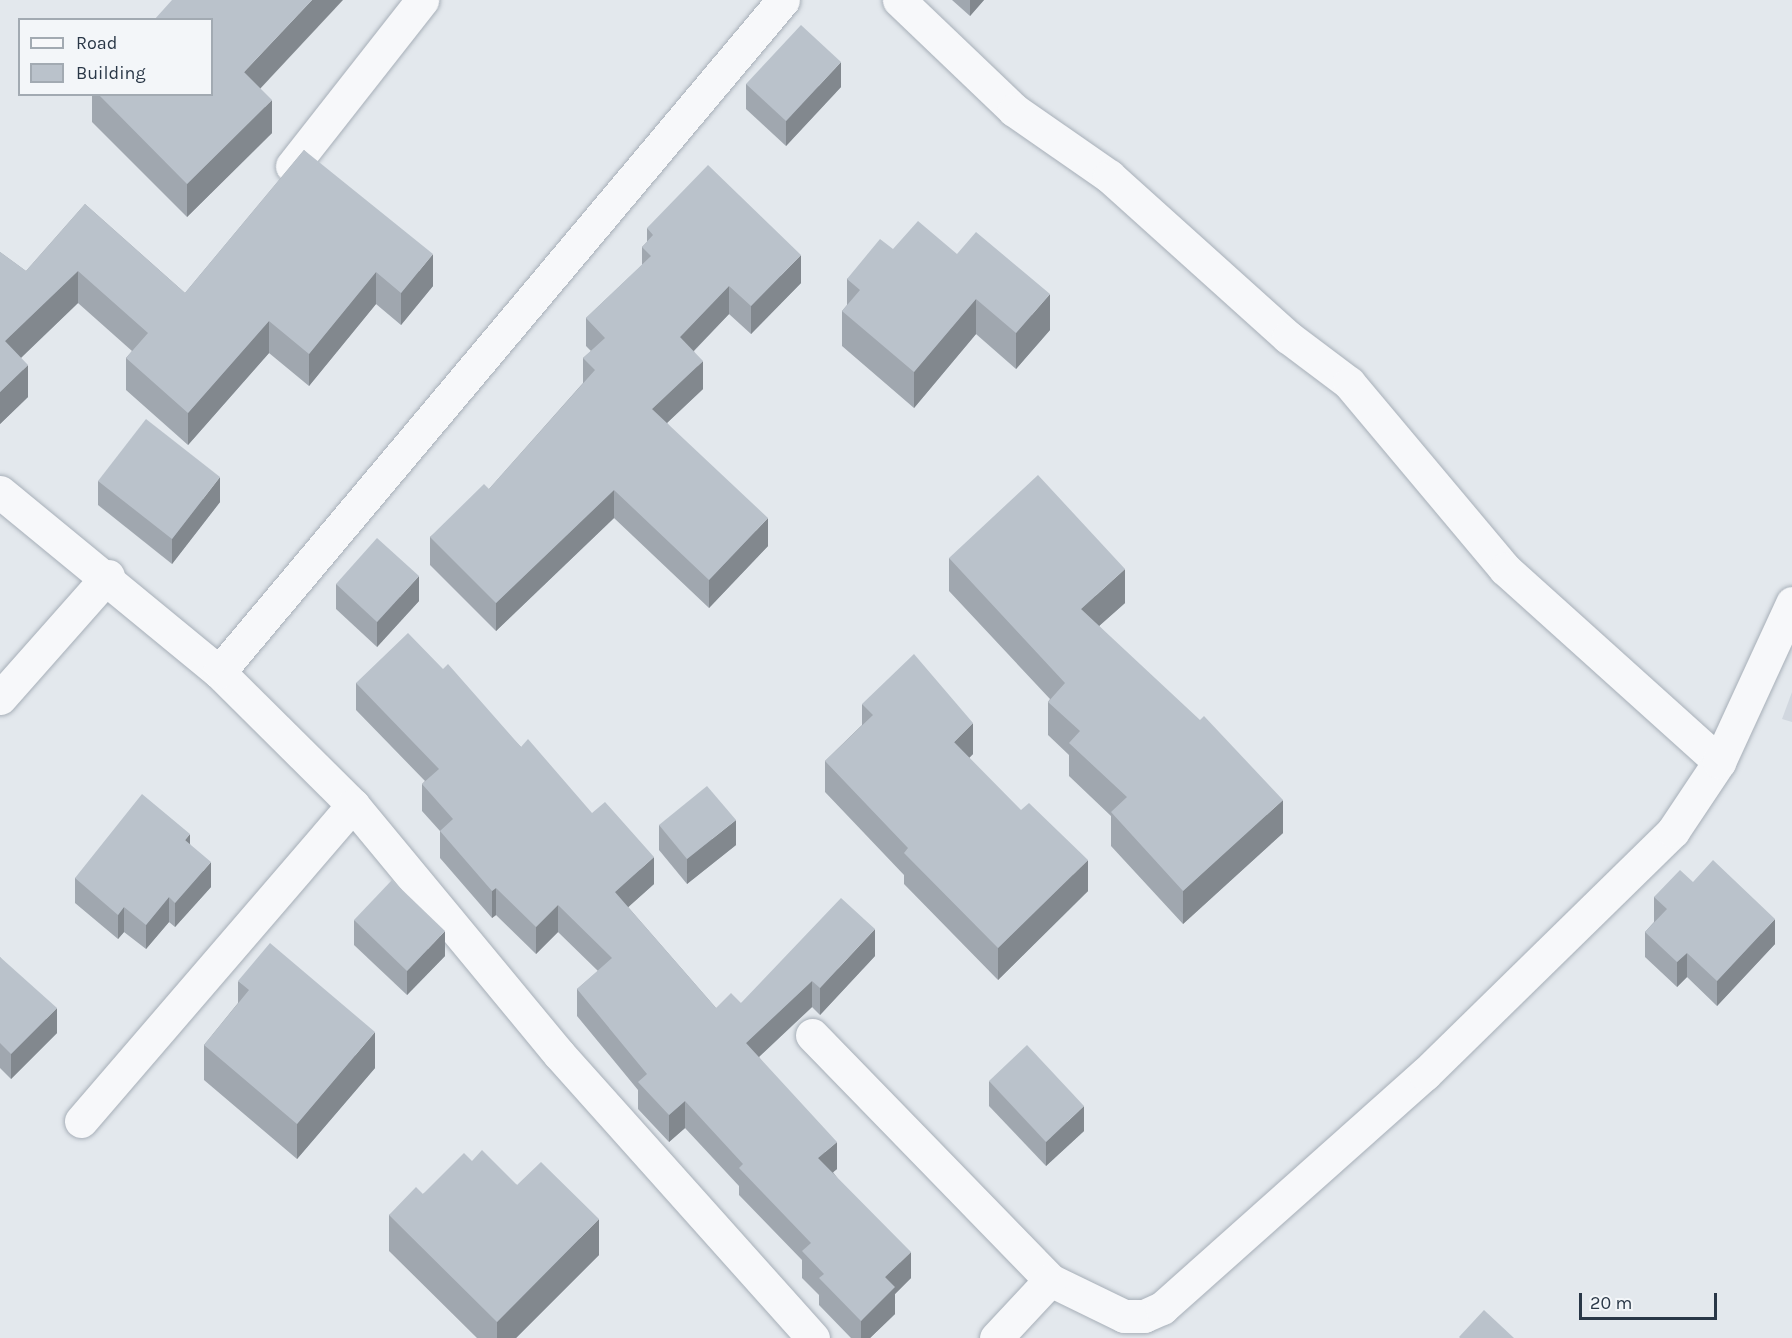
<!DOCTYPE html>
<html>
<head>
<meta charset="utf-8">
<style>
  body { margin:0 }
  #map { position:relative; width:1792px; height:1338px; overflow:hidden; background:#e3e8ed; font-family:Karla,sans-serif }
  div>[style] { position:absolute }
  .built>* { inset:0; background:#d1d7df }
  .roads { filter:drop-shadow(0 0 2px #a7afb8) drop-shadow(0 0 2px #a7afb8) }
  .minor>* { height:33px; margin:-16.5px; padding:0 16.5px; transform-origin:16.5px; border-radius:16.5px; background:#f7f8fa }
  .wall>* { inset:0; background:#a0a7af }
  .shaded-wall>* { inset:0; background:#82888e }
  .building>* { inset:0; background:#bac2cb }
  span { translate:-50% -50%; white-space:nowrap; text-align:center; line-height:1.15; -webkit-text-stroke:4.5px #f3f6f9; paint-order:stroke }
  .legend { position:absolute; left:18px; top:18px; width:195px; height:78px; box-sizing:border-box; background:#f3f6f9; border:2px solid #a2aab2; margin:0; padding:8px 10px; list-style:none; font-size:18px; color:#293747 }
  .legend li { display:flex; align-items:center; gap:12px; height:30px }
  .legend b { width:30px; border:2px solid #a2aab2 }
  .scale { position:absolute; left:1579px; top:1293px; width:138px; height:27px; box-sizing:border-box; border:3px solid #293747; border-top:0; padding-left:8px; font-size:18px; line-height:21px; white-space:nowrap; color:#293747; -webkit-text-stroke:4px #f3f6f9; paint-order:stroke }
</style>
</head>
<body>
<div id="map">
  <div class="built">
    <div style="clip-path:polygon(1792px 692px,1792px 722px,1782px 719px)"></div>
  </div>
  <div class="roads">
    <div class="minor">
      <div style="left:899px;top:0;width:159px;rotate:43.7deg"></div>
      <div style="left:1014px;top:110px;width:116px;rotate:34.8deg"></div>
      <div style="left:1109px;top:176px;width:241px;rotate:42deg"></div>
      <div style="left:1288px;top:337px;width:76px;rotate:37deg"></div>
      <div style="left:1349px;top:383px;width:243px;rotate:50deg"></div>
      <div style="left:1505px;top:569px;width:288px;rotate:42deg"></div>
      <div style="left:292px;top:166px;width:211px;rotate:-51.9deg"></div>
      <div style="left:0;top:492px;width:283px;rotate:39.4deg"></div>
      <div style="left:219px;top:672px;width:189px;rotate:44.8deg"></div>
      <div style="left:353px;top:805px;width:323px;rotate:50.4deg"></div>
      <div style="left:559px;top:1054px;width:381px;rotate:48.2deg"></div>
      <div style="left:219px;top:672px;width:877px;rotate:-49.99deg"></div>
      <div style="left:0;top:698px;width:163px;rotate:-48.5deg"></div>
      <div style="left:812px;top:1035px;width:342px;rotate:45.8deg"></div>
      <div style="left:1050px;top:1280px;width:82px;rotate:25.9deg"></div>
      <div style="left:1124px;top:1316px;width:20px"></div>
      <div style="left:1144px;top:1316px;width:20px;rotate:-24deg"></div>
      <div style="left:1162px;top:1308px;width:352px;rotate:-41.7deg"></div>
      <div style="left:1425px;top:1074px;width:347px;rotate:-44.4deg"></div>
      <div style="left:1673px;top:831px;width:83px;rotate:-56.3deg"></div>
      <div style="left:1719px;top:762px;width:175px;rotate:-65.3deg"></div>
      <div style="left:81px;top:1121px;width:417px;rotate:-49.3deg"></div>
      <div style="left:996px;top:1338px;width:79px;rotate:-47deg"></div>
    </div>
  </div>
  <div class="wall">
    <div style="clip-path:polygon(952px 0,984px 0,970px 16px)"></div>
    <div style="clip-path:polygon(746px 84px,841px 87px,786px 146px,746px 109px)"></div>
    <div style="clip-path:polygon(260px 88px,272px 133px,187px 217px,92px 122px,92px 94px,212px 94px)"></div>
    <div style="clip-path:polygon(304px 150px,433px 286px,401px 325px,376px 304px,309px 386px,269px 353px,188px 445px,126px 390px,126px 358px,132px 351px,78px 303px,21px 358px,28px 397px,0 424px,0 252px,26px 271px,85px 204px,185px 293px)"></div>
    <div style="clip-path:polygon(647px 228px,801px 283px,751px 334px,729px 314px,694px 351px,703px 389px,667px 423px,768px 546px,709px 608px,614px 518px,496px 631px,430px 565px,430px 537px,489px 489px,583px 383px,583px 358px,591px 351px,586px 346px,586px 318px,642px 265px,642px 247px,647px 242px)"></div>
    <div style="clip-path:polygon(893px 249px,957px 254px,1050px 330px,1016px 369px,976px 334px,914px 408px,842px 346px,842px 311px,847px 305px,847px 279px)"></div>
    <div style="clip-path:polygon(98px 481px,220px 502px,172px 564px,98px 505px)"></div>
    <div style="clip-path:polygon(949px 558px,1125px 603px,1099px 626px,1283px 833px,1183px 924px,1111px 846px,1111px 816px,1069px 776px,1069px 755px,1048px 735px,1048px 702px,1050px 699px,949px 591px)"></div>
    <div style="clip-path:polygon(336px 584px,419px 601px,377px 647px,336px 609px)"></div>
    <div style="clip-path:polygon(443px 669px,521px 747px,654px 884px,628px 907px,716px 1008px,741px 1003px,875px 956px,820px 1015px,812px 1007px,759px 1057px,837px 1169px,833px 1172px,911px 1278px,895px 1294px,895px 1314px,870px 1338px,851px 1338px,819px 1305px,819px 1295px,802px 1278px,802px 1260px,739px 1195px,739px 1186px,685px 1128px,669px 1142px,638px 1109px,638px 1090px,577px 1016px,577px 989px,598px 971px,558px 932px,536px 954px,496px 915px,492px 918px,440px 858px,440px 831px,422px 811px,422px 784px,425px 781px,356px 710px,356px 683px)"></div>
    <div style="clip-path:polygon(862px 704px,973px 754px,969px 758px,1088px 891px,998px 980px,904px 884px,904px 875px,825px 792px,825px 761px,862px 725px)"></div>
    <div style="clip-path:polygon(659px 825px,736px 845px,687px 884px,659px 850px)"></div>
    <div style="clip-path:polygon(190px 844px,211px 887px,175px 927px,169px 922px,146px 949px,124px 932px,118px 939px,75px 903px,75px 878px)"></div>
    <div style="clip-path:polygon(1693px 882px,1775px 944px,1717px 1006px,1687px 977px,1677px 987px,1645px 957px,1645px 932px,1654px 922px,1654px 897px)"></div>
    <div style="clip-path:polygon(354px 920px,445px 956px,407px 995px,354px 945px)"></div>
    <div style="clip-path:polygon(0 957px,57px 1033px,11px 1079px,0 1068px)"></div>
    <div style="clip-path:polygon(238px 981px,375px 1068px,297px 1159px,204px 1080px,204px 1045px,238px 1003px)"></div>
    <div style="clip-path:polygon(989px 1081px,1084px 1131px,1046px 1166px,989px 1106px)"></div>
    <div style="clip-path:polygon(472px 1161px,517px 1185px,599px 1255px,516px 1338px,477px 1338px,389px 1251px,389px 1215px,423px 1194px)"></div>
  </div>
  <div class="shaded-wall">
    <div style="clip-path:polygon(312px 0,343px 0,244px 106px,244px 72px)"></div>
    <div style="clip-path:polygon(970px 0,984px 0,970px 16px)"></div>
    <div style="clip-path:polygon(841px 62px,841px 87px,786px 146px,786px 121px)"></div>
    <div style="clip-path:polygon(272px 100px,272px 133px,187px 217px,187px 184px)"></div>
    <div style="clip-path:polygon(433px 254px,433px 286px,401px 325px,401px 293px)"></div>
    <div style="clip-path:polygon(801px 255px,801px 283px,751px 334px,751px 306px)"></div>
    <div style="clip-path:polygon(78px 271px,78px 303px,5px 373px,5px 341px)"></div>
    <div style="clip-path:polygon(376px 272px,376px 304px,309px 386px,309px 354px)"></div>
    <div style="clip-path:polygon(729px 286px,729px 314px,680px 365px,680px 337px)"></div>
    <div style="clip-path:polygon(1050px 294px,1050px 330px,1016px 369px,1016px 333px)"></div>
    <div style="clip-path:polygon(976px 299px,976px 334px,914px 408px,914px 372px)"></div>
    <div style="clip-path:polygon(269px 321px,269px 353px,188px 445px,188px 413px)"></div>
    <div style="clip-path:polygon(703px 361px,703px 389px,652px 437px,652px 409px)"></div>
    <div style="clip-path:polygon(28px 365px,28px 397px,0 424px,0 392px)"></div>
    <div style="clip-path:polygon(220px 477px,220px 502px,172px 564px,172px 539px)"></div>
    <div style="clip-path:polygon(614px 490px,614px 518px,496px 631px,496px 603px)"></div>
    <div style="clip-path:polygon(768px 518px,768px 546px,709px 608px,709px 580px)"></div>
    <div style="clip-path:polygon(1125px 569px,1125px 603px,1081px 642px,1081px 609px)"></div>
    <div style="clip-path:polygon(419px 576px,419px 601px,377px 647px,377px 622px)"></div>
    <div style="clip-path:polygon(973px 723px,973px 754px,954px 773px,954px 742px)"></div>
    <div style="clip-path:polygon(1283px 800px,1283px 833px,1183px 924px,1183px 891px)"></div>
    <div style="clip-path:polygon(736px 820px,736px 845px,687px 884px,687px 859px)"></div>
    <div style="clip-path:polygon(190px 834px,190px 859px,185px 840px)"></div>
    <div style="clip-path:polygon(654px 857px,654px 884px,615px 919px,615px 892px)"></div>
    <div style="clip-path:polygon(1088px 860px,1088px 891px,998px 980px,998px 948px)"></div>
    <div style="clip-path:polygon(211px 862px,211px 887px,175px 927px,175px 903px)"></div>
    <div style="clip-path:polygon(496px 888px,496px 915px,492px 918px,492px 891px)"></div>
    <div style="clip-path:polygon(169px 897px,169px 922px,146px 949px,146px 925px)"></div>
    <div style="clip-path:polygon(558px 905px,558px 932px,536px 954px,536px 927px)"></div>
    <div style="clip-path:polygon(124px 907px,124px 932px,118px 939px,118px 915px)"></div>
    <div style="clip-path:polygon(1775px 919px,1775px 944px,1717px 1006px,1717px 981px)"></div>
    <div style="clip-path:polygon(875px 929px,875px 956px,820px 1015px,820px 988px)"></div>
    <div style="clip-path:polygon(445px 931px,445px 956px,407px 995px,407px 971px)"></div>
    <div style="clip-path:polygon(1687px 953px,1687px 977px,1677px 987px,1677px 962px)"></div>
    <div style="clip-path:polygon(812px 981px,812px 1007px,746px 1069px,746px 1043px)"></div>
    <div style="clip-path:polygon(57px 1008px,57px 1033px,11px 1079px,11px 1054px)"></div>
    <div style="clip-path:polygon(375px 1032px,375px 1068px,297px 1159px,297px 1124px)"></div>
    <div style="clip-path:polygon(685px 1101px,685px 1128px,669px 1142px,669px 1115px)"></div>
    <div style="clip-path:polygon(1084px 1106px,1084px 1131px,1046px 1166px,1046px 1142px)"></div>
    <div style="clip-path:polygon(837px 1142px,837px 1169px,818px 1185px,818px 1158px)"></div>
    <div style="clip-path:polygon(599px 1219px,599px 1255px,516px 1338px,497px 1338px,497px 1322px)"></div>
    <div style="clip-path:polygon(911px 1252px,911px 1278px,895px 1294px,895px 1314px,870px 1338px,861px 1338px,861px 1321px,885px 1277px)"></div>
  </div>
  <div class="building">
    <div style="clip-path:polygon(172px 0,312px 0,244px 72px,272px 100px,187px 184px,98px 94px,212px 94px,212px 20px,154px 20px)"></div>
    <div style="clip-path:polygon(801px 25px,841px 62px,786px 121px,746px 84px)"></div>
    <div style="clip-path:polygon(304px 150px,433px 254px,401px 293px,376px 272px,309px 354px,269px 321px,188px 413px,126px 358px,148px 333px,78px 271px,5px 341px,28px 365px,0 392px,0 252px,26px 271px,85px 204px,185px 293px)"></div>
    <div style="clip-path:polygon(708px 165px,801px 255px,751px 306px,729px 286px,680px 337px,703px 361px,652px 409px,768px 518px,709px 580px,614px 490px,496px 603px,430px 537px,484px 484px,489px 489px,595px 370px,583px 358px,605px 338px,586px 318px,651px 256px,642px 247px,653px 235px,647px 228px)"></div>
    <div style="clip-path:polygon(918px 221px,957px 254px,976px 232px,1050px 294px,1016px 333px,976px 299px,914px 372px,842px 311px,860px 290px,847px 279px,880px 239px,893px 249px)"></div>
    <div style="clip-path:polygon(146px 419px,220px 477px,172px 539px,98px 481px)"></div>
    <div style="clip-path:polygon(1038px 475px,1125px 569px,1081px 609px,1200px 720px,1204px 716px,1283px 800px,1183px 891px,1111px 812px,1127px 797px,1069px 743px,1080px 731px,1048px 702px,1065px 683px,949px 558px)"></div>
    <div style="clip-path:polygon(377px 538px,419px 576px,377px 622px,336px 584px)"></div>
    <div style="clip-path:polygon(408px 633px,443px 669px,448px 664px,521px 747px,528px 739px,592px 813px,605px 802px,654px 857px,615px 892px,716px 1008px,731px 993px,741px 1003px,841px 898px,875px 929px,820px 988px,812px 981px,746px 1043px,837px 1142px,818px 1158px,911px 1252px,885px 1277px,895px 1287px,861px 1321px,819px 1278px,824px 1274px,802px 1251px,811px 1243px,739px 1168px,743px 1164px,685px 1101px,669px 1115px,638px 1082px,647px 1074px,577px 989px,612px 958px,558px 905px,536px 927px,496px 888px,492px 891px,440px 831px,453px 819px,422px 784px,439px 769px,356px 683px)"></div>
    <div style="clip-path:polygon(914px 654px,973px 723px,954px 742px,1021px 810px,1029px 803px,1088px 860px,998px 948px,904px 853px,908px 848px,825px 761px,873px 715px,862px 704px)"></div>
    <div style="clip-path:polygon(707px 786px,736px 820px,687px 859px,659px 825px)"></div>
    <div style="clip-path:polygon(142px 794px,190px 834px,185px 840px,211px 862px,175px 903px,169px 897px,146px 925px,124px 907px,118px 915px,75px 878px)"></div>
    <div style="clip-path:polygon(1713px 860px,1775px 919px,1717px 981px,1687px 953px,1677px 962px,1645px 932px,1667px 909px,1654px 897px,1680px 870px,1693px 882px)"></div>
    <div style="clip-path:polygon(392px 880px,445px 931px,407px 971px,354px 920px)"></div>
    <div style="clip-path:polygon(270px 943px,375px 1032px,297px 1124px,204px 1045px,249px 990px,238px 981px)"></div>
    <div style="clip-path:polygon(0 957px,57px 1008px,11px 1054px,0 1043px)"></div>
    <div style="clip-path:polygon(1027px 1045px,1084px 1106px,1046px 1142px,989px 1081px)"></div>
    <div style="clip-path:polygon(482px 1150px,517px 1185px,541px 1162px,599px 1219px,497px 1322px,389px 1215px,416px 1187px,423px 1194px,464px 1153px,472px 1161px)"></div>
    <div style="clip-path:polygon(1484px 1310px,1514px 1338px,1460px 1338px,1459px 1337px)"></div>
  </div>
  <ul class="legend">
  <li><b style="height:8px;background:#f7f8fa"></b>Road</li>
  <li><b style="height:16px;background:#bac2cb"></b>Building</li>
  </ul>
  <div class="scale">20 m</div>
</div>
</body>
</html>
